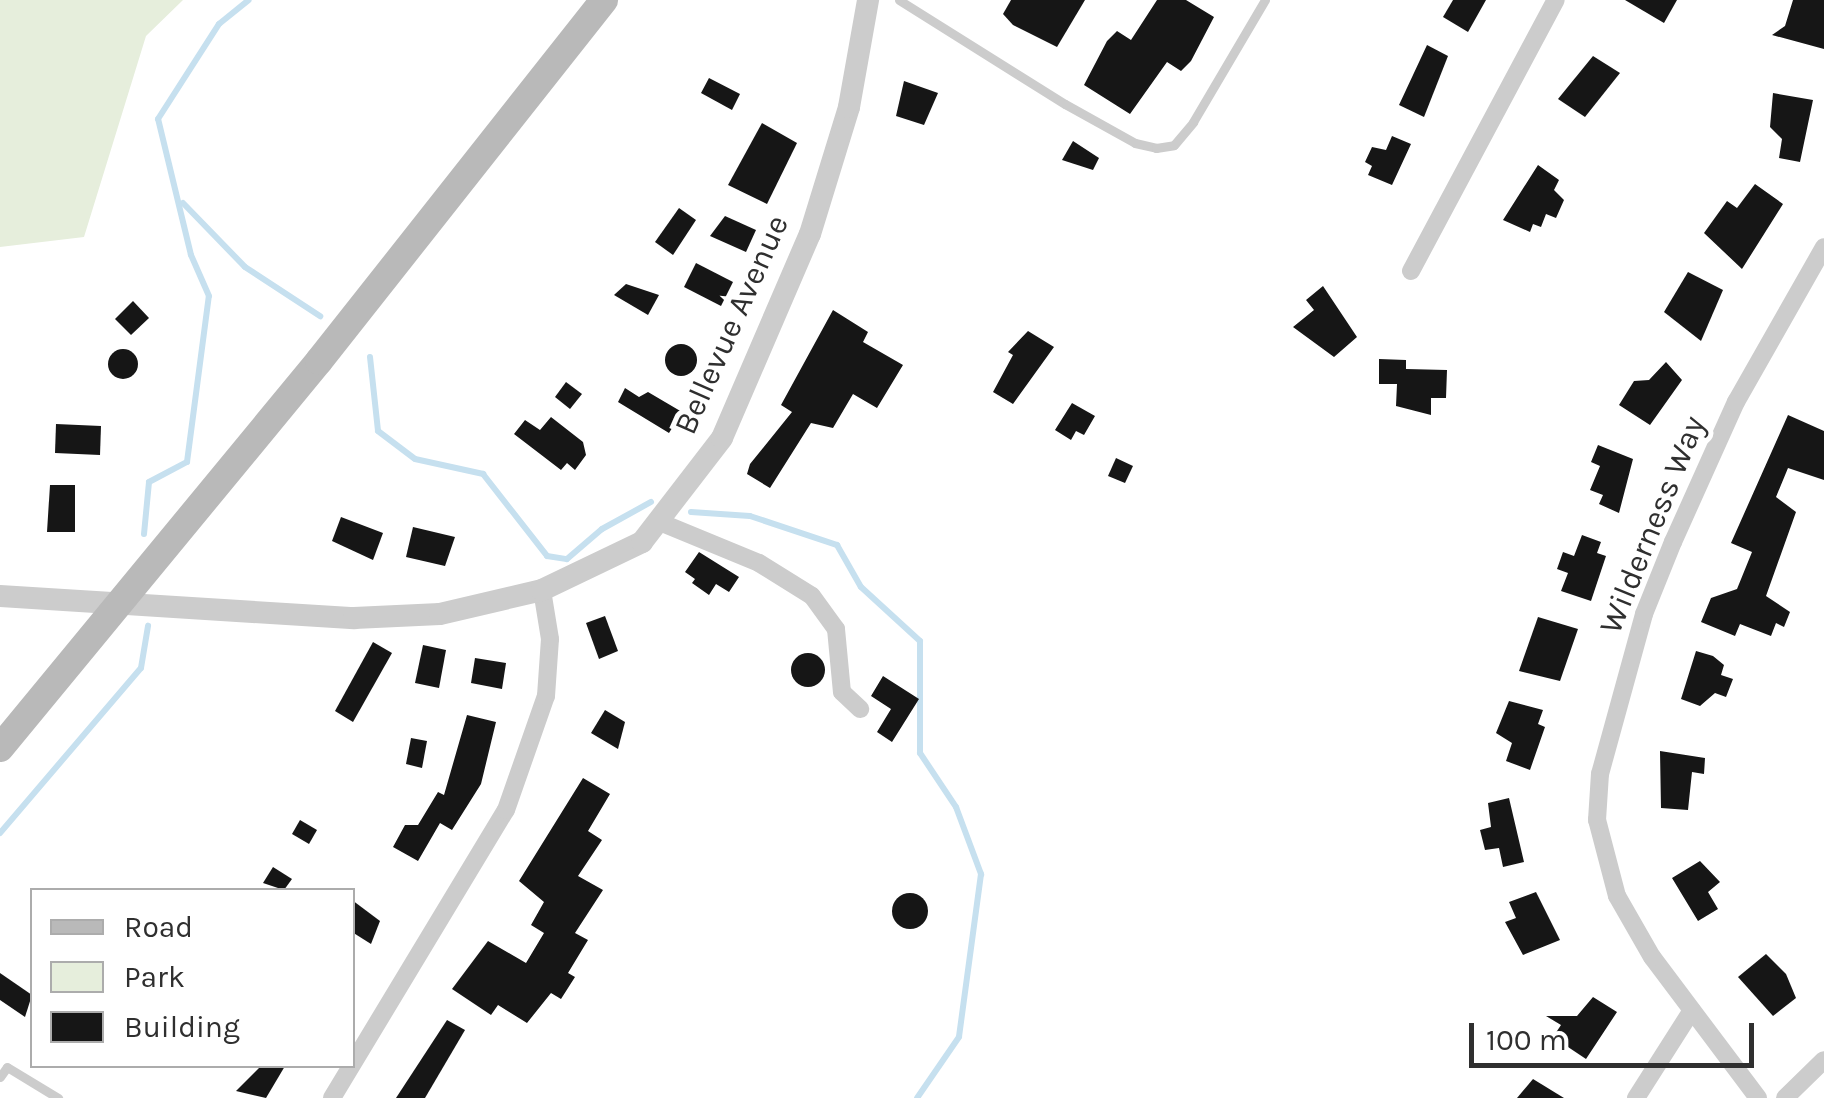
<!DOCTYPE html>
<html>
<head>
<meta charset="utf-8">
<style>
  body { margin:0 }
  #map { position:relative; width:1824px; height:1098px; overflow:hidden; background:#fff; font-family:Karla,sans-serif }
  div>[style] { position:absolute }
  .green>* { inset:0; background:#e6eedc }
  .stream>* { height:6px; margin:-3px; padding:0 3px; transform-origin:3px; border-radius:3px; background:#c6e0ef }
  .building>* { inset:0; background:#161616 }
  .round { border-radius:50% }
  .service>* { height:9px; margin:-4.5px; padding:0 4.5px; transform-origin:4.5px; border-radius:4.5px; background:#ccc }
  .minor>* { height:18px; margin:-9px; padding:0 9px; transform-origin:9px; border-radius:9px; background:#ccc }
  .tertiary>* { height:22px; margin:-11px; padding:0 11px; transform-origin:11px; border-radius:11px; background:#ccc }
  .secondary>* { height:28px; margin:-14px; padding:0 14px; transform-origin:14px; border-radius:14px; background:#b9b9b9 }
  span { translate:-50% -50%; white-space:nowrap; text-align:center; line-height:1.15; -webkit-text-stroke:10px #fff; paint-order:stroke }
  .street-label { font-size:32px; color:#2f2f2f }
  .legend { position:absolute; left:30px; top:888px; width:325px; height:180px; box-sizing:border-box; background:#fff; border:2px solid #acacac; margin:0; padding:12px 18px; list-style:none; font-size:30px; color:#2f2f2f }
  .legend li { display:flex; align-items:center; gap:20px; height:50px }
  .legend b { width:50px; border:2px solid #acacac }
  .scale { position:absolute; left:1469px; top:1023px; width:285px; height:45px; box-sizing:border-box; border:5px solid #2f2f2f; border-top:0; padding-left:12px; font-size:30px; line-height:35px; white-space:nowrap; color:#2f2f2f; -webkit-text-stroke:8px #fff; paint-order:stroke }
</style>
</head>
<body>
<div id="map">
  <div class="green">
    <div style="clip-path:polygon(0 0,183px 0,146px 36px,84px 237px,0 247px)"></div>
  </div>
  <div class="stream">
    <div style="left:183px;top:203px;width:89px;rotate:45.9deg"></div>
    <div style="left:245px;top:267px;width:90px;rotate:33.2deg"></div>
    <div style="left:370px;top:357px;width:74px;rotate:83.8deg"></div>
    <div style="left:378px;top:431px;width:46px;rotate:37.1deg"></div>
    <div style="left:415px;top:459px;width:70px;rotate:12.4deg"></div>
    <div style="left:483px;top:474px;width:104px;rotate:52deg"></div>
    <div style="left:547px;top:556px;width:20px;rotate:9deg"></div>
    <div style="left:567px;top:559px;width:46px;rotate:-40.6deg"></div>
    <div style="left:602px;top:529px;width:56px;rotate:-28.9deg"></div>
    <div style="left:691px;top:512px;width:59px;rotate:3.9deg"></div>
    <div style="left:750px;top:516px;width:92px;rotate:18.4deg"></div>
    <div style="left:837px;top:545px;width:48px;rotate:60.3deg"></div>
    <div style="left:861px;top:587px;width:80px;rotate:42.5deg"></div>
    <div style="left:920px;top:641px;width:112px;rotate:90deg"></div>
    <div style="left:920px;top:753px;width:65px;rotate:56.3deg"></div>
    <div style="left:956px;top:807px;width:72px;rotate:69.5deg"></div>
    <div style="left:981px;top:874px;width:164px;rotate:97.7deg"></div>
    <div style="left:959px;top:1037px;width:74px;rotate:124.5deg"></div>
    <div style="left:144px;top:534px;width:52px;rotate:-84.5deg"></div>
    <div style="left:149px;top:482px;width:43px;rotate:-27.8deg"></div>
    <div style="left:187px;top:462px;width:167px;rotate:-82.5deg"></div>
    <div style="left:209px;top:296px;width:45px;rotate:-113.7deg"></div>
    <div style="left:191px;top:255px;width:140px;rotate:-103.6deg"></div>
    <div style="left:158px;top:119px;width:113px;rotate:-57.3deg"></div>
    <div style="left:219px;top:24px;width:38px;rotate:-39deg"></div>
    <div style="left:0;top:833px;width:217px;rotate:-49.5deg"></div>
    <div style="left:141px;top:668px;width:43px;rotate:-80.5deg"></div>
  </div>
  <div class="building">
    <div style="clip-path:polygon(1011px 0,1085px 0,1057px 47px,1013px 25px,1003px 14px)"></div>
    <div style="clip-path:polygon(1157px 0,1186px 0,1214px 17px,1191px 61px,1181px 71px,1167px 62px,1130px 114px,1084px 85px,1107px 41px,1117px 31px,1131px 40px)"></div>
    <div style="clip-path:polygon(1453px 0,1486px 0,1468px 32px,1443px 17px)"></div>
    <div style="clip-path:polygon(1625px 0,1677px 0,1664px 23px)"></div>
    <div style="clip-path:polygon(1793px 0,1824px 0,1824px 49px,1772px 35px,1785px 26px)"></div>
    <div style="clip-path:polygon(1427px 45px,1448px 56px,1424px 117px,1399px 105px)"></div>
    <div style="clip-path:polygon(1593px 56px,1620px 73px,1585px 117px,1558px 99px)"></div>
    <div style="clip-path:polygon(709px 78px,740px 94px,732px 110px,701px 93px)"></div>
    <div style="clip-path:polygon(904px 81px,938px 93px,924px 125px,896px 116px)"></div>
    <div style="clip-path:polygon(1773px 93px,1813px 100px,1800px 162px,1779px 158px,1782px 139px,1770px 127px)"></div>
    <div style="clip-path:polygon(762px 123px,797px 143px,767px 204px,728px 185px)"></div>
    <div style="clip-path:polygon(1392px 136px,1411px 144px,1392px 185px,1368px 175px,1372px 166px,1365px 162px,1372px 147px,1386px 150px)"></div>
    <div style="clip-path:polygon(1073px 141px,1099px 158px,1093px 170px,1062px 160px)"></div>
    <div style="clip-path:polygon(1538px 165px,1559px 180px,1554px 190px,1564px 200px,1556px 218px,1546px 214px,1541px 227px,1533px 224px,1530px 232px,1503px 220px)"></div>
    <div style="clip-path:polygon(1755px 184px,1783px 204px,1742px 269px,1704px 233px,1727px 201px,1737px 208px)"></div>
    <div style="clip-path:polygon(679px 208px,696px 220px,673px 255px,655px 242px)"></div>
    <div style="clip-path:polygon(725px 216px,756px 230px,746px 252px,710px 236px)"></div>
    <div style="clip-path:polygon(696px 263px,733px 282px,721px 306px,684px 287px)"></div>
    <div style="clip-path:polygon(1688px 272px,1723px 290px,1701px 341px,1664px 312px)"></div>
    <div style="clip-path:polygon(626px 284px,659px 295px,648px 315px,614px 295px)"></div>
    <div style="clip-path:polygon(1323px 286px,1357px 337px,1334px 357px,1293px 327px,1314px 310px,1306px 300px)"></div>
    <div style="clip-path:polygon(133px 301px,149px 318px,131px 335px,115px 319px)"></div>
    <div style="clip-path:polygon(833px 310px,868px 332px,863px 342px,903px 365px,877px 408px,853px 394px,833px 428px,811px 423px,770px 488px,747px 474px,750px 464px,792px 412px,781px 405px)"></div>
    <div style="clip-path:polygon(1028px 331px,1054px 347px,1013px 404px,993px 392px,1013px 355px,1008px 352px)"></div>
    <div class="round" style="left:665px;top:344px;width:32px;height:32px"></div>
    <div class="round" style="left:108px;top:349px;width:30px;height:30px"></div>
    <div style="clip-path:polygon(1379px 359px,1406px 360px,1406px 369px,1447px 370px,1446px 398px,1431px 398px,1431px 415px,1396px 406px,1397px 384px,1379px 384px)"></div>
    <div style="clip-path:polygon(1666px 362px,1682px 380px,1650px 425px,1619px 405px,1634px 381px,1649px 380px)"></div>
    <div style="clip-path:polygon(566px 382px,582px 394px,570px 409px,555px 397px)"></div>
    <div style="clip-path:polygon(625px 388px,639px 397px,648px 392px,682px 412px,669px 433px,618px 402px)"></div>
    <div style="clip-path:polygon(1072px 403px,1095px 416px,1084px 435px,1076px 431px,1071px 440px,1055px 430px)"></div>
    <div style="clip-path:polygon(1788px 415px,1824px 431px,1824px 480px,1788px 468px,1776px 497px,1796px 512px,1766px 596px,1790px 612px,1784px 627px,1776px 623px,1771px 636px,1740px 624px,1735px 636px,1701px 622px,1711px 598px,1737px 589px,1752px 552px,1731px 543px)"></div>
    <div style="clip-path:polygon(551px 417px,583px 442px,586px 455px,575px 470px,567px 463px,561px 470px,514px 434px,525px 420px,540px 430px)"></div>
    <div style="clip-path:polygon(56px 424px,101px 426px,100px 455px,55px 453px)"></div>
    <div style="clip-path:polygon(1598px 445px,1633px 459px,1619px 513px,1599px 504px,1603px 495px,1590px 490px,1600px 466px,1591px 462px)"></div>
    <div style="clip-path:polygon(1116px 458px,1133px 466px,1125px 483px,1108px 476px)"></div>
    <div style="clip-path:polygon(50px 485px,75px 485px,75px 532px,47px 532px)"></div>
    <div style="clip-path:polygon(341px 517px,383px 533px,373px 560px,332px 541px)"></div>
    <div style="clip-path:polygon(413px 527px,455px 537px,445px 566px,406px 557px)"></div>
    <div style="clip-path:polygon(1582px 535px,1601px 542px,1597px 553px,1606px 556px,1591px 601px,1561px 591px,1568px 573px,1557px 569px,1563px 552px,1574px 556px)"></div>
    <div style="clip-path:polygon(699px 552px,739px 577px,729px 592px,716px 584px,709px 595px,692px 583px,695px 579px,685px 572px)"></div>
    <div style="clip-path:polygon(605px 616px,618px 651px,599px 659px,586px 623px)"></div>
    <div style="clip-path:polygon(1538px 617px,1578px 629px,1560px 681px,1519px 671px)"></div>
    <div style="clip-path:polygon(373px 642px,392px 653px,353px 722px,335px 711px)"></div>
    <div style="clip-path:polygon(423px 645px,446px 650px,439px 688px,415px 683px)"></div>
    <div style="clip-path:polygon(1696px 651px,1713px 656px,1724px 665px,1721px 675px,1733px 679px,1726px 697px,1715px 693px,1700px 706px,1681px 699px)"></div>
    <div class="round" style="left:791px;top:653px;width:34px;height:34px"></div>
    <div style="clip-path:polygon(475px 658px,506px 663px,502px 689px,471px 683px)"></div>
    <div style="clip-path:polygon(883px 676px,919px 699px,892px 742px,877px 732px,891px 709px,871px 696px)"></div>
    <div style="clip-path:polygon(1509px 701px,1543px 710px,1538px 724px,1545px 727px,1530px 770px,1506px 761px,1512px 743px,1496px 733px)"></div>
    <div style="clip-path:polygon(605px 710px,625px 722px,618px 749px,591px 733px)"></div>
    <div style="clip-path:polygon(467px 715px,496px 722px,481px 784px,452px 830px,440px 823px,418px 861px,393px 847px,405px 825px,418px 825px,438px 792px,444px 795px)"></div>
    <div style="clip-path:polygon(411px 738px,427px 741px,422px 768px,406px 764px)"></div>
    <div style="clip-path:polygon(1660px 751px,1705px 758px,1704px 774px,1692px 772px,1688px 810px,1661px 808px)"></div>
    <div style="clip-path:polygon(583px 778px,610px 794px,588px 831px,602px 840px,578px 876px,603px 890px,575px 933px,588px 940px,568px 973px,575px 977px,561px 999px,551px 993px,527px 1023px,498px 1005px,491px 1015px,452px 989px,488px 941px,526px 963px,544px 933px,531px 925px,544px 902px,519px 881px)"></div>
    <div style="clip-path:polygon(1509px 798px,1524px 862px,1503px 867px,1499px 848px,1485px 850px,1480px 830px,1491px 827px,1488px 803px)"></div>
    <div style="clip-path:polygon(300px 820px,317px 830px,309px 844px,292px 834px)"></div>
    <div style="clip-path:polygon(1700px 861px,1720px 882px,1708px 892px,1718px 909px,1698px 921px,1672px 878px)"></div>
    <div style="clip-path:polygon(273px 867px,292px 879px,284px 890px,263px 883px)"></div>
    <div style="clip-path:polygon(1536px 892px,1560px 940px,1523px 955px,1505px 922px,1516px 918px,1509px 902px)"></div>
    <div class="round" style="left:892px;top:893px;width:36px;height:36px"></div>
    <div style="clip-path:polygon(352px 900px,380px 921px,371px 944px,352px 932px)"></div>
    <div style="clip-path:polygon(1766px 954px,1786px 974px,1796px 998px,1773px 1016px,1738px 977px)"></div>
    <div style="clip-path:polygon(0 973px,32px 995px,25px 1017px,0 1000px)"></div>
    <div style="clip-path:polygon(1593px 997px,1617px 1012px,1586px 1059px,1553px 1037px,1561px 1025px,1546px 1016px,1577px 1016px)"></div>
    <div style="clip-path:polygon(447px 1020px,465px 1030px,425px 1098px,396px 1098px)"></div>
    <div style="clip-path:polygon(261px 1066px,285px 1066px,266px 1098px,236px 1091px)"></div>
    <div style="clip-path:polygon(1533px 1079px,1564px 1098px,1517px 1098px)"></div>
  </div>
  <div class="service">
    <div style="left:899px;top:0;width:196px;rotate:32.1deg"></div>
    <div style="left:1065px;top:104px;width:80px;rotate:29.1deg"></div>
    <div style="left:1135px;top:143px;width:22px;rotate:13deg"></div>
    <div style="left:1156px;top:148px;width:18px;rotate:-9deg"></div>
    <div style="left:1174px;top:145px;width:30px;rotate:-50deg"></div>
    <div style="left:1193px;top:122px;width:142px;rotate:-59.5deg"></div>
    <div style="left:0;top:1077px;width:12px;rotate:-55deg"></div>
    <div style="left:7px;top:1067px;width:60px;rotate:31.3deg"></div>
  </div>
  <div class="minor">
    <div style="left:1411px;top:271px;width:307px;rotate:-61.9deg"></div>
    <div style="left:662px;top:523px;width:105px;rotate:22.4deg"></div>
    <div style="left:759px;top:563px;width:62px;rotate:31.9deg"></div>
    <div style="left:812px;top:596px;width:41px;rotate:54deg"></div>
    <div style="left:836px;top:629px;width:63px;rotate:84.6deg"></div>
    <div style="left:842px;top:692px;width:25px;rotate:43deg"></div>
    <div style="left:332px;top:1098px;width:336px;rotate:-58.9deg"></div>
    <div style="left:506px;top:810px;width:121px;rotate:-70.7deg"></div>
    <div style="left:546px;top:696px;width:57px;rotate:-86deg"></div>
    <div style="left:550px;top:639px;width:50px;rotate:-99.3deg"></div>
    <div style="left:1636px;top:1098px;width:104px;rotate:-57.5deg"></div>
    <div style="left:1758px;top:1098px;width:176px;rotate:-126.9deg"></div>
    <div style="left:1652px;top:957px;width:70px;rotate:-119.8deg"></div>
    <div style="left:1617px;top:896px;width:79px;rotate:-104.7deg"></div>
    <div style="left:1597px;top:820px;width:46px;rotate:-86.3deg"></div>
    <div style="left:1600px;top:774px;width:166px;rotate:-74.6deg"></div>
    <div style="left:1644px;top:614px;width:78px;rotate:-68.1deg"></div>
    <div style="left:1673px;top:542px;width:154px;rotate:-65.8deg"></div>
    <div style="left:1736px;top:402px;width:178px;rotate:-60.4deg"></div>
    <div style="left:1785px;top:1098px;width:54px;rotate:-44.3deg"></div>
  </div>
  <div class="tertiary">
    <div style="left:0;top:596px;width:355px;rotate:3.6deg"></div>
    <div style="left:354px;top:618px;width:86px;rotate:-2.7deg"></div>
    <div style="left:440px;top:614px;width:105px;rotate:-13.2deg"></div>
    <div style="left:542px;top:590px;width:111px;rotate:-25.6deg"></div>
    <div style="left:642px;top:542px;width:131px;rotate:-52.4deg"></div>
    <div style="left:722px;top:438px;width:222px;rotate:-66.7deg"></div>
    <div style="left:810px;top:234px;width:133px;rotate:-72.9deg"></div>
    <div style="left:849px;top:107px;width:109px;rotate:-79.9deg"></div>
  </div>
  <div class="secondary">
    <div style="left:0;top:748px;width:502px;rotate:-50.5deg"></div>
    <div style="left:319px;top:361px;width:460px;rotate:-51.7deg"></div>
  </div>
  <div class="street-label">
    <span style="left:732px;top:325px;rotate:-66deg">Bellevue Avenue</span>
    <span style="left:1653px;top:525px;rotate:-68deg">Wilderness Way</span>
  </div>
  <ul class="legend">
  <li><b style="height:12px;background:#b9b9b9"></b>Road</li>
  <li><b style="height:28px;background:#e6eedc"></b>Park</li>
  <li><b style="height:28px;background:#161616"></b>Building</li>
  </ul>
  <div class="scale">100 m</div>
</div>
</body>
</html>
